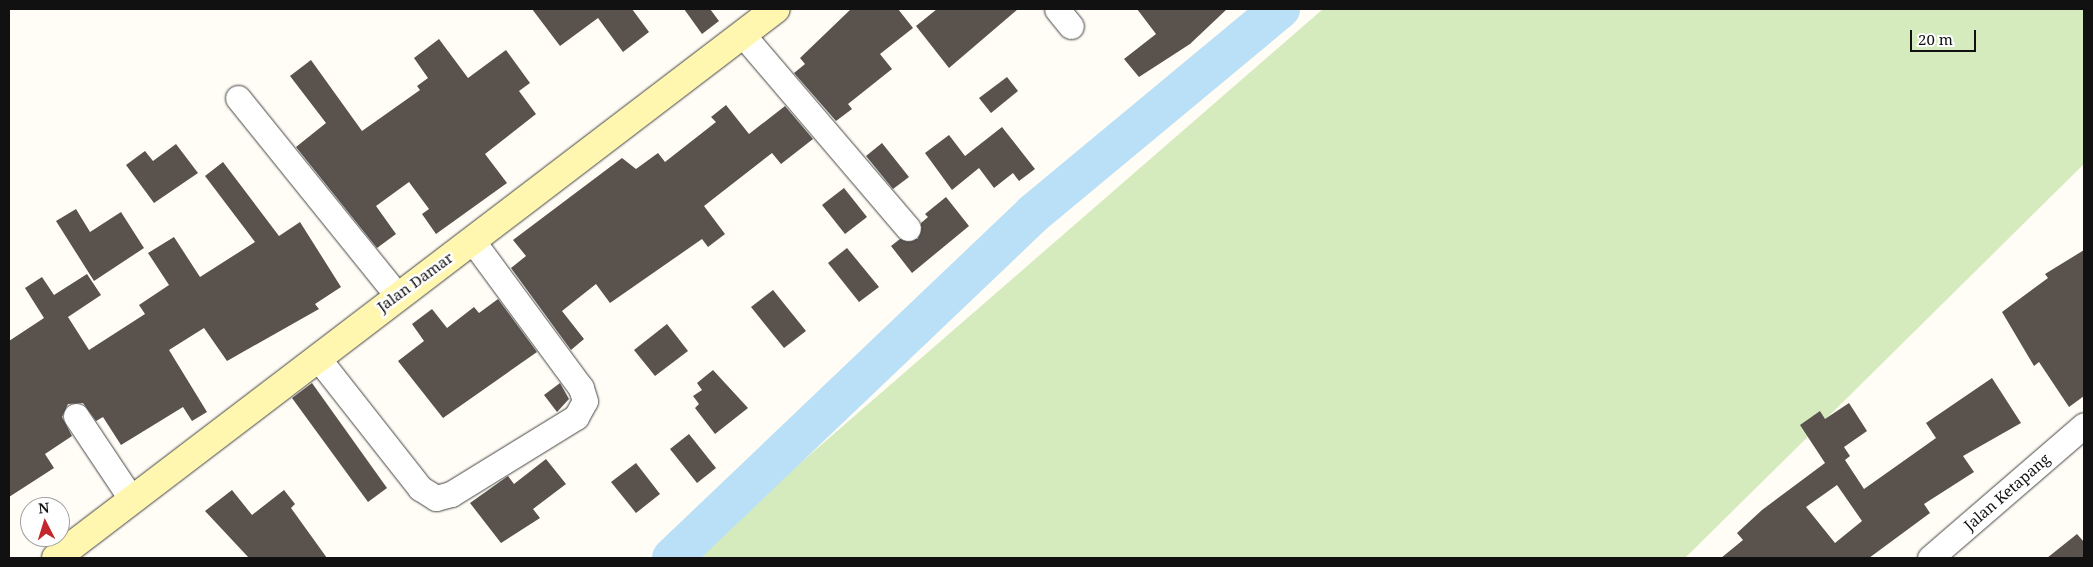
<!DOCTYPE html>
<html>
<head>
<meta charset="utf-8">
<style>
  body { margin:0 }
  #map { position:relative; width:2093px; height:567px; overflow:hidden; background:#fffdf5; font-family:"Noto Serif",serif }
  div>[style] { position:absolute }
  .green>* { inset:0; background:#d5ebbd }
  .river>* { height:40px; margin:-20px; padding:0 20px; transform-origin:20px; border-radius:20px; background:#b9e0f7 }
  .building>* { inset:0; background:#5a524d }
  .roads { filter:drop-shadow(0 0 1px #444) drop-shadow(0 0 1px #444) }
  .street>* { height:25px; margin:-12.5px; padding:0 12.5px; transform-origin:12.5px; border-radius:12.5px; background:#fff }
  .secondary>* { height:28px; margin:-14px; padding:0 14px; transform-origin:14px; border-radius:14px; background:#fff6b0 }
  span { translate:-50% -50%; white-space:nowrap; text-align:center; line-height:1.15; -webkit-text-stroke:5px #fff; paint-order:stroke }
  .street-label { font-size:15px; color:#111 }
  .frame { position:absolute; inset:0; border:10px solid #111; pointer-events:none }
  .north { position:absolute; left:20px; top:497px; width:50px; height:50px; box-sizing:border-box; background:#fff; border:1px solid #a0a0a0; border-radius:50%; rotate:355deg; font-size:14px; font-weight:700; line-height:20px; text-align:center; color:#111 }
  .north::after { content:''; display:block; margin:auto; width:18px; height:22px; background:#c4262e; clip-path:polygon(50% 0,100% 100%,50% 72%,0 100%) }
  .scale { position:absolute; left:1910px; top:30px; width:66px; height:22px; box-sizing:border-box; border:2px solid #111; border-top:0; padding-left:6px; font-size:15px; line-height:18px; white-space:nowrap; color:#111; -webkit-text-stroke:4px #fff; paint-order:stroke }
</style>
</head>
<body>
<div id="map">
  <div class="green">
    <div style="clip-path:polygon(1323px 9px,2084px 9px,2084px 164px,1685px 558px,691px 558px)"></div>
  </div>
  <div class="river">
    <div style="left:672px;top:558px;width:500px;rotate:-43.62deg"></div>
    <div style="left:1034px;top:213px;width:320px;rotate:-39.7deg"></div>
  </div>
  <div class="building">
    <div style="clip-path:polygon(532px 9px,632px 9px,649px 32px,623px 52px,598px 18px,560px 46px)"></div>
    <div style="clip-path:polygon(684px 9px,710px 9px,719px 21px,702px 34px)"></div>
    <div style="clip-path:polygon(851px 9px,898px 9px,913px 28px,880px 54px,892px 69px,848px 104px,852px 109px,836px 121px,794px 73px,805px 64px,800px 58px)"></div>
    <div style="clip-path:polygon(937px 9px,1018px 9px,949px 68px,916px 26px)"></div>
    <div style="clip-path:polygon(1137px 9px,1227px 9px,1190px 44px,1139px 77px,1124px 59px,1156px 34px)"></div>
    <div style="clip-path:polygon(439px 39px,468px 78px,506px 50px,530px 83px,519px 91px,536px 114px,485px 154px,507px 183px,436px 234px,422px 214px,429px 209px,409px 182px,376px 206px,396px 234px,377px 248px,296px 147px,326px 123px,290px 76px,311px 60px,362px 131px,420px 90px,417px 86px,428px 78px,414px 58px)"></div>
    <div style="clip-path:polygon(1007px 77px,1018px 91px,991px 113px,979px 98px)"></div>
    <div style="clip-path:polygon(726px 105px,749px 134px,785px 106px,813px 139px,781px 164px,772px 153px,704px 206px,725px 234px,708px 247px,702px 239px,610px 303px,596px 284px,562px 311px,584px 339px,571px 350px,511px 268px,526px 256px,513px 240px,622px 158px,636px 169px,658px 153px,665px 162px,716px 122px,711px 117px)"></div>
    <div style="clip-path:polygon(1002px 127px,1035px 169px,1019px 181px,1013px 173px,994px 188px,979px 168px,952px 190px,925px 153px,949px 135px,965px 156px)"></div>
    <div style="clip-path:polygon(882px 143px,909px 177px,893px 189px,866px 156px)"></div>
    <div style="clip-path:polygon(176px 144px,198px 173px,154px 203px,126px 165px,145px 151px,153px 161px)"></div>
    <div style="clip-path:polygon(223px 162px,279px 236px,300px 222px,341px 287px,315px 304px,319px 309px,227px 361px,204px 328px,169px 350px,207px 412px,192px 421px,183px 407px,121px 445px,103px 417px,96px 421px,83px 403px,68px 404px,62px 417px,72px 436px,45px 454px,54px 468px,9px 497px,9px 341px,44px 318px,25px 288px,42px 277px,54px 295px,87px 274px,101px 295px,68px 317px,89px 350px,145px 314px,139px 305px,169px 285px,148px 253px,174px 237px,200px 277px,255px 242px,205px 176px)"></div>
    <div style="clip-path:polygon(844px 188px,867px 217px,845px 234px,822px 205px)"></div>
    <div style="clip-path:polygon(946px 197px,969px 226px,912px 273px,891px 246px,900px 239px,918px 239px,921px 223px,928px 217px,925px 214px)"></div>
    <div style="clip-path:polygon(76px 209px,90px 232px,121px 212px,144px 248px,94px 281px,56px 221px)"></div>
    <div style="clip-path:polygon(847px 248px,879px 287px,859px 302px,828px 263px)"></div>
    <div style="clip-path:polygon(2084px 250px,2084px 396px,2069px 407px,2039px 362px,2034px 366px,2002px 312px,2048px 278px,2045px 274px)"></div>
    <div style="clip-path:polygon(773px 290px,806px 331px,784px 348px,751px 307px)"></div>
    <div style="clip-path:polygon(498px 299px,537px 352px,443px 418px,398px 361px,424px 341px,412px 324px,432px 309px,447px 328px,474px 307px,479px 313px)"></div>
    <div style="clip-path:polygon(667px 324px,688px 351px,655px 376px,634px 350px)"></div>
    <div style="clip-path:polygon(713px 370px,748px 408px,715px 434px,695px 408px,699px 404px,693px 396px,702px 390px,697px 383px)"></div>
    <div style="clip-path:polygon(evenodd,1992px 378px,2021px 423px,1963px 456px,1974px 472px,1924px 504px,1930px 513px,1869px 558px,1721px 558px,1743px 540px,1737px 533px,1762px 510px,1825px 463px,1800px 425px,1820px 411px,1825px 419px,1849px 403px,1867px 431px,1844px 447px,1850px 456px,1845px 460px,1864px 489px,1936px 438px,1926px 423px,1992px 378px,1837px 485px,1862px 521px,1835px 543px,1806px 507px,1837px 485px)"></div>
    <div style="clip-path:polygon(312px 383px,387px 488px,368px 502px,292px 398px)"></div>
    <div style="clip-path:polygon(560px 383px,569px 399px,557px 412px,544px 395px)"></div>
    <div style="clip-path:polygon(689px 434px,716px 468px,697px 483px,670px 449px)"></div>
    <div style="clip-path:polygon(546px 459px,566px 484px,533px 509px,540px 518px,501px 543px,470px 503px,508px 476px,514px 484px)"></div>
    <div style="clip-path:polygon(636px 463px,660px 494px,636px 513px,611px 482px)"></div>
    <div style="clip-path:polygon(232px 490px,252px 515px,284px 490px,295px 504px,291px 508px,327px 558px,249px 558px,205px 511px)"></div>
    <div style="clip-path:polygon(2077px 534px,2084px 542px,2084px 558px,2047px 558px)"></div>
  </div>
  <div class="roads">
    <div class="street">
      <div style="left:1057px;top:9px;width:22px;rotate:51deg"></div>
      <div style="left:743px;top:35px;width:254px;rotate:49.5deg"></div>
      <div style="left:238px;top:98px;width:253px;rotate:51.1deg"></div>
      <div style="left:317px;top:357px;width:167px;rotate:51.8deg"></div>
      <div style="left:420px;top:488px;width:19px;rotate:32deg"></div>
      <div style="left:436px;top:498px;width:16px;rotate:-15deg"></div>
      <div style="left:451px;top:494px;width:147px;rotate:-31.6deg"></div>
      <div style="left:576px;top:417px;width:18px;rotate:-61deg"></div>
      <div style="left:585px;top:401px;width:14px;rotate:-107deg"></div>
      <div style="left:581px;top:388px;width:184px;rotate:-126.4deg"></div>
      <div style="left:76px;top:416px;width:101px;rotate:56.3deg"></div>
      <div style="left:1930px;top:558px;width:203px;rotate:-40.8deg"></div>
    </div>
    <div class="secondary">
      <div style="left:56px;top:558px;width:905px;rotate:-37.33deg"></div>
    </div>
  </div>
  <div class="street-label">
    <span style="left:415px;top:282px;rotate:-36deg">Jalan Damar</span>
    <span style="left:2007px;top:492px;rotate:-41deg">Jalan Ketapang</span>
  </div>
  <div class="frame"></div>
  <div class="north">N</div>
  <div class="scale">20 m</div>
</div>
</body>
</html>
